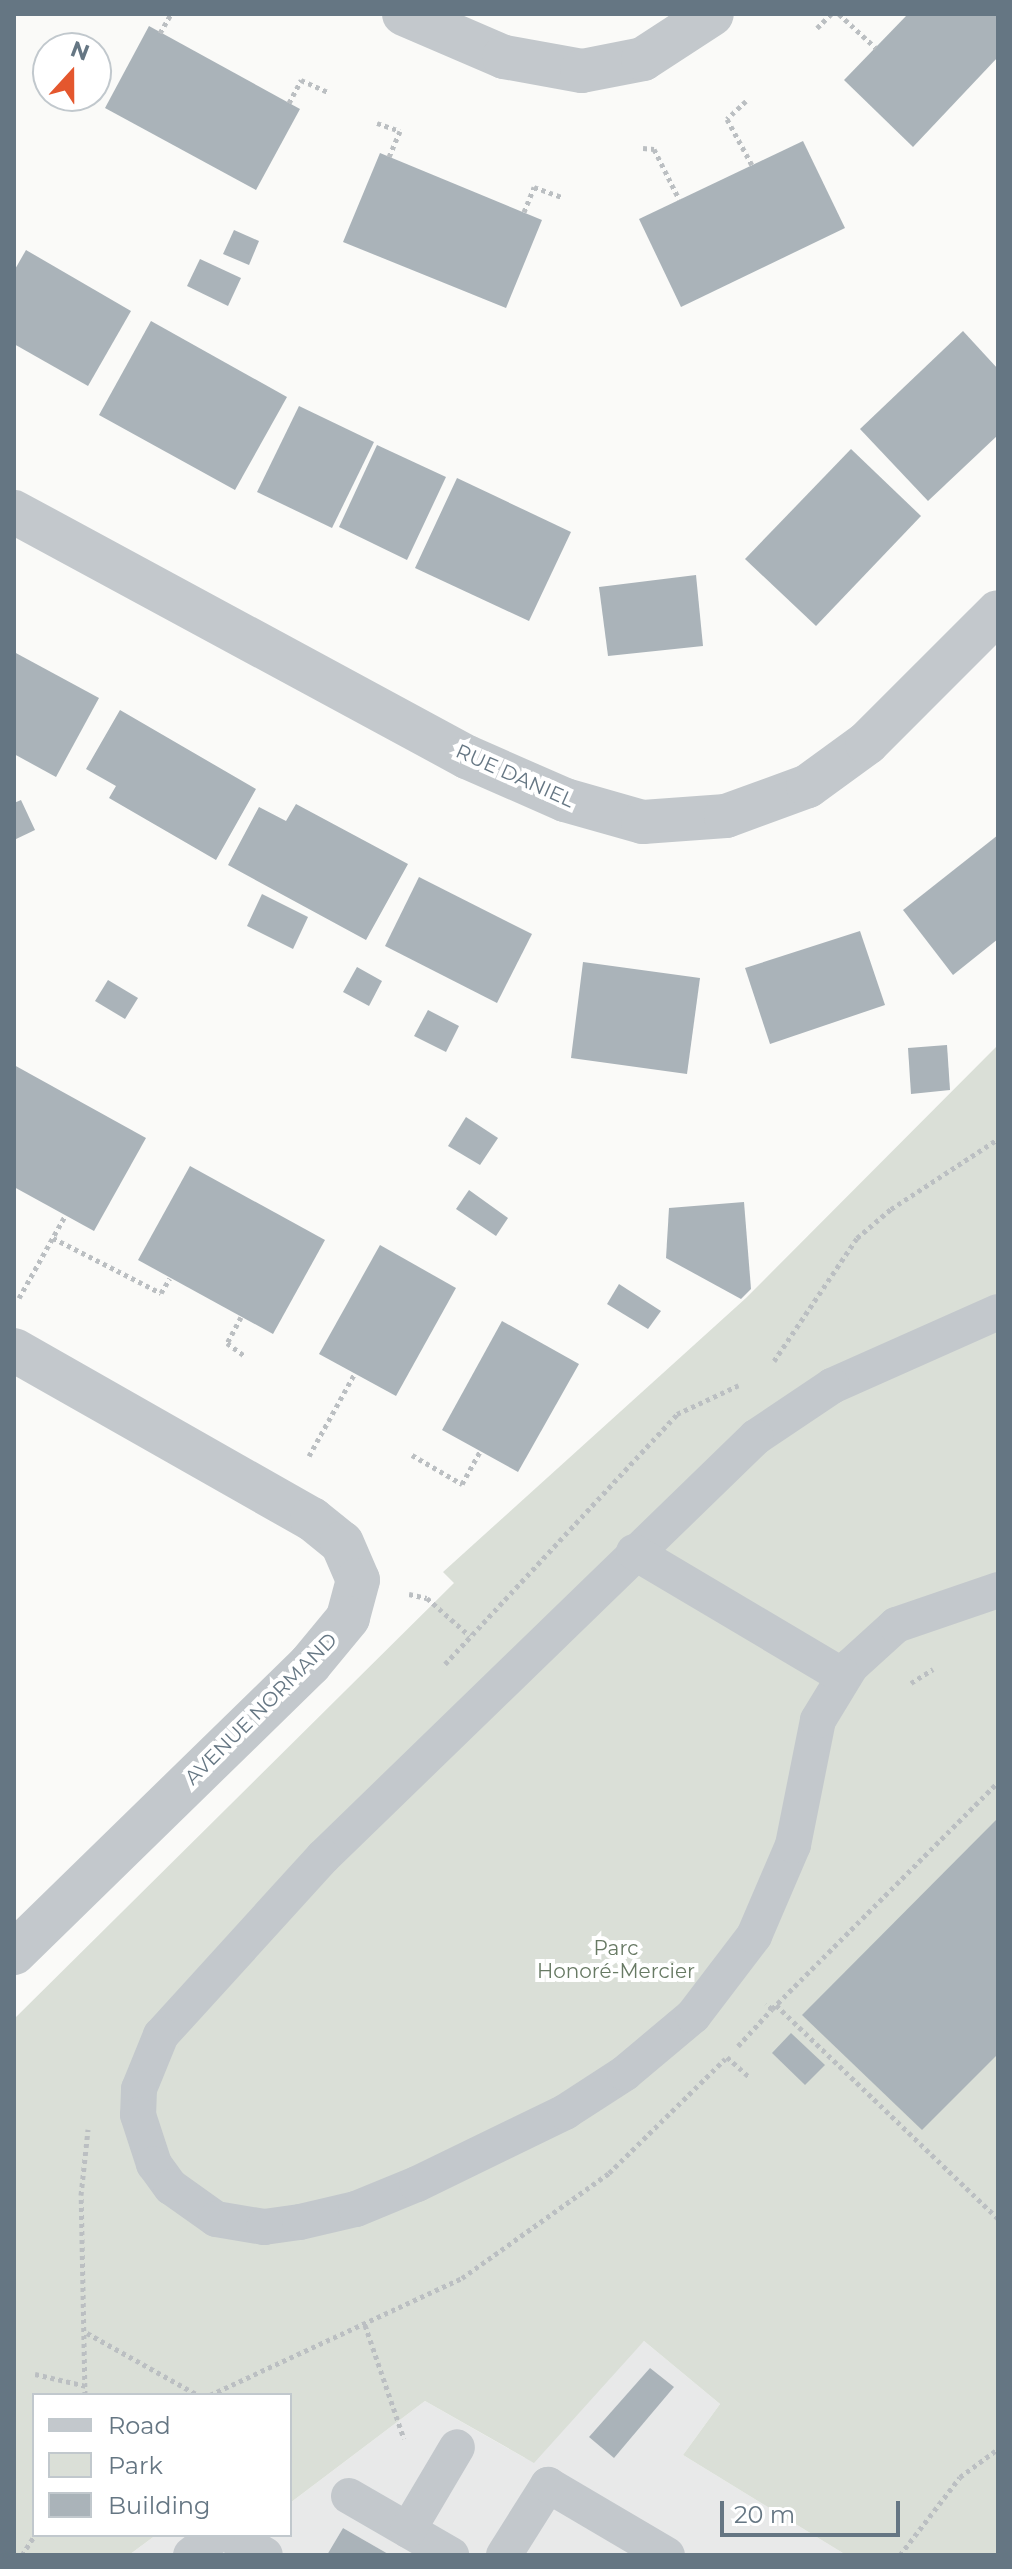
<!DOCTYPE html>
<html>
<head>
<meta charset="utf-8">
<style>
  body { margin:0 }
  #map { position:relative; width:1012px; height:2569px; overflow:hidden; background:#fafaf8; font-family:Montserrat,sans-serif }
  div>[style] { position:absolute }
  .built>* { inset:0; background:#e8e9e9 }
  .green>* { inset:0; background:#dadfd7 }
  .building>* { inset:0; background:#aab3b9 }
  .path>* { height:5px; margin-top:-2.5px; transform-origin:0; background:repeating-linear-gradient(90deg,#bbbfc2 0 4px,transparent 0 8px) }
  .service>* { height:36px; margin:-18px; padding:0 18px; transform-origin:18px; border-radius:18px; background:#c3c8cc }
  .minor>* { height:44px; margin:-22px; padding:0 22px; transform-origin:22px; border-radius:22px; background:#c3c8cc }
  span { translate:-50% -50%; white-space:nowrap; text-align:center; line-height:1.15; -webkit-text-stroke:8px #fff; paint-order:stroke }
  .street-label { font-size:20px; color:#657683 }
  .park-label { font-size:20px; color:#687a64 }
  .frame { position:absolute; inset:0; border:16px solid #657683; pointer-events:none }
  .legend { position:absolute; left:32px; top:2393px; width:260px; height:144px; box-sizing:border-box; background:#fff; border:2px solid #c1c8cd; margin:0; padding:10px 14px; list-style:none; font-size:24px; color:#657683 }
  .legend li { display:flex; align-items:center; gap:16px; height:40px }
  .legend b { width:40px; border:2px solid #c1c8cd }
  .north { position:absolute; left:32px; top:32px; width:80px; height:80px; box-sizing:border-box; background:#fff; border:2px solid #c1c8cd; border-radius:50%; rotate:21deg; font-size:22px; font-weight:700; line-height:32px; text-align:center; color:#657683 }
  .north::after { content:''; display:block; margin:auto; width:28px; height:36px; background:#e4572e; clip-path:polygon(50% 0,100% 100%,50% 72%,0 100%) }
  .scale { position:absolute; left:720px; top:2501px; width:180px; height:36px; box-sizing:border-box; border:4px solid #657683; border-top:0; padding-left:10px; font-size:24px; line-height:28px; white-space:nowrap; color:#657683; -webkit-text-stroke:6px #fff; paint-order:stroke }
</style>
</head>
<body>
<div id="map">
  <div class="built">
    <div style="clip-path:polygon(644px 2341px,720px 2404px,683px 2455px,846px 2555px,390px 2555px,343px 2528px,327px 2555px,129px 2555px,156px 2535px,290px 2535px,290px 2503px,425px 2401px,525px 2458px)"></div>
  </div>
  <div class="green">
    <div style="clip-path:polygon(998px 1045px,998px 2555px,846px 2555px,683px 2455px,720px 2404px,644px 2341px,534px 2463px,425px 2401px,290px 2503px,290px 2395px,34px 2395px,34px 2535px,156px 2535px,129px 2555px,14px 2555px,14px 2019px,454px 1583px,443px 1572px,746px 1298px)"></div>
  </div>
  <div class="building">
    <div style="clip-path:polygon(908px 14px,998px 14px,998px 57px,913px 147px,844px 80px)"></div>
    <div style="clip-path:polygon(149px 26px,300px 109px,256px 190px,105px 108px)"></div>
    <div style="clip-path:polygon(803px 141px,845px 228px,681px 307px,639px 219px)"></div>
    <div style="clip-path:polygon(380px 153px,542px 220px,506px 308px,343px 242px)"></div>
    <div style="clip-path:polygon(234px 230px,259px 241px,249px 265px,223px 254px)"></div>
    <div style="clip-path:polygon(26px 250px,131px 311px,88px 386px,14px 344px,14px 271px)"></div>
    <div style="clip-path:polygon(200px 259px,241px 278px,228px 306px,187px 286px)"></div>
    <div style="clip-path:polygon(151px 321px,287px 397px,235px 490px,99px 415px)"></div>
    <div style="clip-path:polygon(963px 331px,998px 369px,998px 435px,928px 501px,860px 429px)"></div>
    <div style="clip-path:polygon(299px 406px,374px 442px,332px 528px,257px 492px)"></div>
    <div style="clip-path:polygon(377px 445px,446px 477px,407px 560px,339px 527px)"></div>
    <div style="clip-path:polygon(851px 449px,921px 516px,816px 626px,745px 559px)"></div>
    <div style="clip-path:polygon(457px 478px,571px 532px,529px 621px,415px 568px)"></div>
    <div style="clip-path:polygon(696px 575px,703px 646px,608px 656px,599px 587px)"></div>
    <div style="clip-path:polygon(14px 652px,99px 698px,56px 777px,14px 754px)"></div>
    <div style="clip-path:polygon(120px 710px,256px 789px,216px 860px,109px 798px,116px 786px,86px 769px)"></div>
    <div style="clip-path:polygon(21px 800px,35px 830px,14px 840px,14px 803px)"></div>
    <div style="clip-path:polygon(296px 804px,408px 864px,366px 940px,228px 865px,259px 807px,286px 821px)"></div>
    <div style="clip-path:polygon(998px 835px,998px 939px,953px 975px,903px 910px)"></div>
    <div style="clip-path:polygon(419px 877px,532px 934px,497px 1003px,385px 946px)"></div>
    <div style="clip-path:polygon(262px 894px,308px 917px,293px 949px,247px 926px)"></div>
    <div style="clip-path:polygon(860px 931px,885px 1005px,770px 1044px,745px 968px)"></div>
    <div style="clip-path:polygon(583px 962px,700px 978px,687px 1074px,571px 1058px)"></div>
    <div style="clip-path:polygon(357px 967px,382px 981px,369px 1006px,343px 992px)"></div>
    <div style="clip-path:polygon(108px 980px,138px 998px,125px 1019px,95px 1001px)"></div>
    <div style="clip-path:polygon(428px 1010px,459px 1026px,446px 1052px,414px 1036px)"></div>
    <div style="clip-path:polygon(947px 1045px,950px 1090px,911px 1094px,908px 1048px)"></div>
    <div style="clip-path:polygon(14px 1065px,146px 1138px,94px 1231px,14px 1187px)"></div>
    <div style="clip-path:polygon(466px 1117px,498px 1138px,480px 1165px,448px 1146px)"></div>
    <div style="clip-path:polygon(190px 1166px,325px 1240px,273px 1334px,138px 1260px)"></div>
    <div style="clip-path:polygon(469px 1190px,508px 1218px,496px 1236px,456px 1209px)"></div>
    <div style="clip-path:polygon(744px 1202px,751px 1289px,741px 1299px,666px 1258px,669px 1208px)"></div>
    <div style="clip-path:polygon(380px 1245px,456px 1288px,396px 1396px,319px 1354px)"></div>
    <div style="clip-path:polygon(619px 1284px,661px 1311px,648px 1329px,607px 1304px)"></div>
    <div style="clip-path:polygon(502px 1321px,579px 1364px,518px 1472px,442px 1430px)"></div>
    <div style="clip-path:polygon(998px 1818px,998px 2054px,922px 2130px,802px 2015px)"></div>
    <div style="clip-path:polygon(791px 2033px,825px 2065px,805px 2085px,772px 2053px)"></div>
    <div style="clip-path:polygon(650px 2368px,674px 2387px,614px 2458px,589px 2437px)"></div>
    <div style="clip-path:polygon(343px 2528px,390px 2555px,327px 2555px)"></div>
  </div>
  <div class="path">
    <div style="left:839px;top:14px;width:50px;rotate:42.6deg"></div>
    <div style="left:817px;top:28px;width:20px;rotate:-45deg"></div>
    <div style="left:160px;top:33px;width:22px;rotate:-60deg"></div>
    <div style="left:746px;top:101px;width:26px;rotate:137deg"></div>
    <div style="left:727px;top:119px;width:52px;rotate:61.5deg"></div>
    <div style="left:289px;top:103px;width:26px;rotate:-62deg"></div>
    <div style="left:301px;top:80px;width:30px;rotate:24deg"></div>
    <div style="left:377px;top:123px;width:24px;rotate:19deg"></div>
    <div style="left:400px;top:131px;width:28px;rotate:113deg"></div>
    <div style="left:643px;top:148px;width:11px;rotate:5deg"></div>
    <div style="left:654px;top:149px;width:56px;rotate:63.4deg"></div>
    <div style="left:524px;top:212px;width:27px;rotate:-68deg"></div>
    <div style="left:534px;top:187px;width:29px;rotate:20deg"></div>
    <div style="left:53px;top:1238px;width:121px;rotate:27deg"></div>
    <div style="left:161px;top:1293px;width:17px;rotate:-59deg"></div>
    <div style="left:19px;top:1298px;width:94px;rotate:-60.7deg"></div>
    <div style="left:241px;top:1317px;width:30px;rotate:118deg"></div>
    <div style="left:227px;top:1343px;width:22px;rotate:36deg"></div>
    <div style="left:774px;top:1361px;width:148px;rotate:-56deg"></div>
    <div style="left:857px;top:1238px;width:45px;rotate:-40.5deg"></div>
    <div style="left:891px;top:1209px;width:128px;rotate:-33.2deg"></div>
    <div style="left:412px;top:1455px;width:58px;rotate:30.1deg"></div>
    <div style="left:462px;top:1484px;width:38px;rotate:-61deg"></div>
    <div style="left:309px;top:1456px;width:95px;rotate:-61deg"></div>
    <div style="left:409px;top:1594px;width:18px;rotate:13deg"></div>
    <div style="left:427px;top:1598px;width:57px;rotate:41.5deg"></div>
    <div style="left:445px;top:1664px;width:341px;rotate:-47.1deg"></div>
    <div style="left:677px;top:1414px;width:68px;rotate:-25.1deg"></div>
    <div style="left:911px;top:1683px;width:26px;rotate:-32deg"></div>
    <div style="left:776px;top:2005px;width:308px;rotate:43.9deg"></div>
    <div style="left:772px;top:2009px;width:320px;rotate:-45.1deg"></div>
    <div style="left:738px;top:2046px;width:50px;rotate:-47.4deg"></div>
    <div style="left:772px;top:2009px;width:8px;rotate:-140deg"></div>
    <div style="left:727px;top:2057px;width:31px;rotate:42deg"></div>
    <div style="left:365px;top:2325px;width:120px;rotate:71.1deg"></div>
    <div style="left:87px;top:2333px;width:127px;rotate:29.2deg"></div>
    <div style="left:35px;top:2374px;width:52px;rotate:13.2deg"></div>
    <div style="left:85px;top:2395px;width:200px;rotate:-91.1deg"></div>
    <div style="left:81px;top:2195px;width:66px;rotate:-83.9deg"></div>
    <div style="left:210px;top:2395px;width:278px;rotate:-24.9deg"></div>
    <div style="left:462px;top:2278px;width:181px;rotate:-35.5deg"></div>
    <div style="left:609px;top:2173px;width:163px;rotate:-44.5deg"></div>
    <div style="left:22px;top:2555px;width:24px;rotate:-57deg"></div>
    <div style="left:900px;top:2555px;width:98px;rotate:-52.4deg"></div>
    <div style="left:960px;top:2477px;width:47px;rotate:-36.4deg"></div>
  </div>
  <div class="service">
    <div style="left:998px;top:1312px;width:182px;rotate:156deg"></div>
    <div style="left:832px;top:1386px;width:92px;rotate:146.1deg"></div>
    <div style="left:756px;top:1437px;width:603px;rotate:135.87deg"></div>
    <div style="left:323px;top:1857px;width:241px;rotate:132.3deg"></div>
    <div style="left:161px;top:2035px;width:58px;rotate:112.2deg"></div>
    <div style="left:139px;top:2089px;width:26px;rotate:92deg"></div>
    <div style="left:138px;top:2115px;width:52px;rotate:71.9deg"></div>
    <div style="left:154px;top:2164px;width:29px;rotate:54deg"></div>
    <div style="left:171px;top:2187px;width:55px;rotate:35.4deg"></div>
    <div style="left:216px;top:2219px;width:49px;rotate:9.5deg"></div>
    <div style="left:264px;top:2227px;width:36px;rotate:-8deg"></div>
    <div style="left:300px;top:2222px;width:57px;rotate:-13.1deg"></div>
    <div style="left:356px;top:2209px;width:66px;rotate:-22.3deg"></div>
    <div style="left:417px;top:2184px;width:165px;rotate:-25.9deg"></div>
    <div style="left:565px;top:2112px;width:72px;rotate:-33deg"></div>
    <div style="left:625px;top:2073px;width:89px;rotate:-40deg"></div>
    <div style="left:693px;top:2016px;width:101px;rotate:-52.7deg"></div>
    <div style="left:754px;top:1936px;width:99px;rotate:-66.8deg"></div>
    <div style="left:793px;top:1845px;width:127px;rotate:-78.7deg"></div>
    <div style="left:818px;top:1720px;width:63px;rotate:-58.6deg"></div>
    <div style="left:851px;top:1666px;width:61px;rotate:-42.3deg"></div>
    <div style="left:896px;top:1625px;width:108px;rotate:-18.9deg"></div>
    <div style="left:634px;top:1552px;width:243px;rotate:30.7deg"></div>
    <div style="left:349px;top:2496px;width:118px;rotate:30deg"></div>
    <div style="left:408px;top:2530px;width:96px;rotate:-59.4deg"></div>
    <div style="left:230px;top:2535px;width:40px;rotate:29.7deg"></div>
    <div style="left:191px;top:2555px;width:33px;rotate:-38deg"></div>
    <div style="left:504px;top:2555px;width:83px;rotate:-57.8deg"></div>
    <div style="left:548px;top:2485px;width:138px;rotate:30.5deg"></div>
  </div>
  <div class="minor">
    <div style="left:404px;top:14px;width:109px;rotate:23.3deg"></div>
    <div style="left:504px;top:57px;width:79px;rotate:10.2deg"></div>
    <div style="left:582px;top:71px;width:62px;rotate:-11.1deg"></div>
    <div style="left:643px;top:59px;width:82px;rotate:-33.1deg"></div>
    <div style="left:14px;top:512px;width:515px;rotate:28.41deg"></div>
    <div style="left:467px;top:757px;width:107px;rotate:23.7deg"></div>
    <div style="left:565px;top:800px;width:81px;rotate:15.8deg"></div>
    <div style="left:643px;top:822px;width:83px;rotate:-4.1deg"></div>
    <div style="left:726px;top:816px;width:87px;rotate:-20.1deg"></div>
    <div style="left:808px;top:786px;width:73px;rotate:-36.1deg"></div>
    <div style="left:867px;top:743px;width:185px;rotate:-45deg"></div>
    <div style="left:14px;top:1350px;width:343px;rotate:29.6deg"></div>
    <div style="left:312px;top:1519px;width:38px;rotate:39deg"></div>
    <div style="left:342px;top:1543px;width:40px;rotate:66.6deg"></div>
    <div style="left:358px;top:1580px;width:39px;rotate:105deg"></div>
    <div style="left:348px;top:1618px;width:60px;rotate:129.6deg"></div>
    <div style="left:310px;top:1664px;width:414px;rotate:135.7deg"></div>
  </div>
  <div class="street-label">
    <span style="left:515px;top:776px;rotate:24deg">RUE DANIEL</span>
    <span style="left:261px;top:1709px;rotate:-45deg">AVENUE NORMAND</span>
  </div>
  <div class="park-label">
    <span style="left:616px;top:1960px">Parc<br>Honoré-Mercier</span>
  </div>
  <div class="frame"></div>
  <ul class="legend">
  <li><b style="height:10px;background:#c3c8cc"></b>Road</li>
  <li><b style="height:22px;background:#dadfd7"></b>Park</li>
  <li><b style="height:22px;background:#aab3b9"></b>Building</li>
  </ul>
  <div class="north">N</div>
  <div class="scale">20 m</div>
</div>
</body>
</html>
